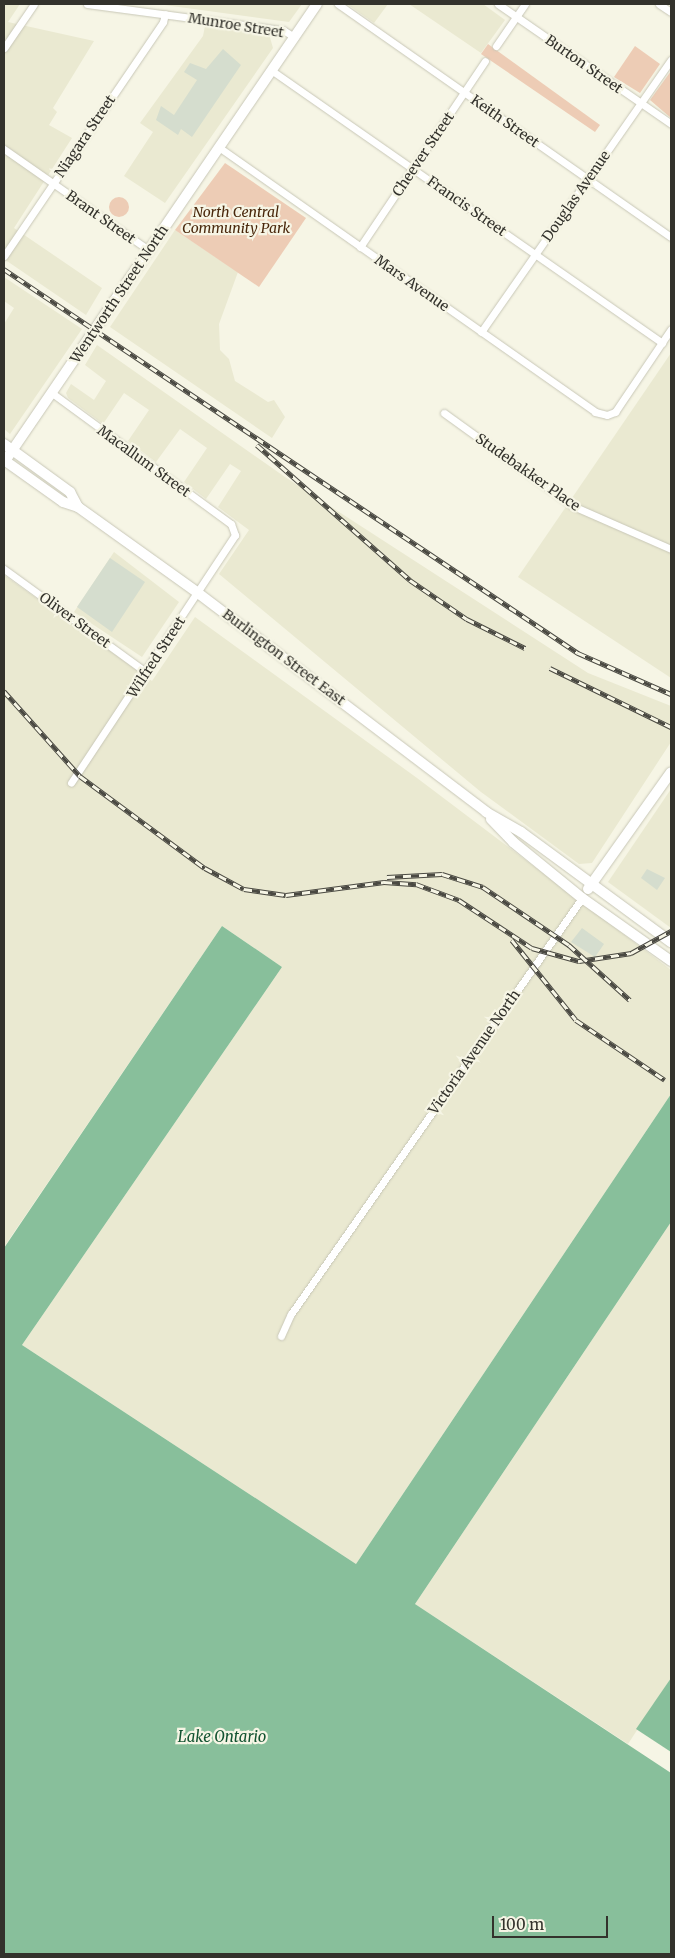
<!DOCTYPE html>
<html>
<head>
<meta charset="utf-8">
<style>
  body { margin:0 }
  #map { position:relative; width:675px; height:1958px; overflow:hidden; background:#f6f5e5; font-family:Merriweather,serif }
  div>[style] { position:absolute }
  .built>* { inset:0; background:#eae9d1 }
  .green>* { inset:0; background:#edccb5 }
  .round { border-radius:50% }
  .water>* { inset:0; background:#88bf9b }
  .building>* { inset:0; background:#d5ddce }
  .roads { filter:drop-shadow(0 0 1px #c8c7b7) drop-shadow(0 0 1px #c8c7b7) }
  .minor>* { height:7px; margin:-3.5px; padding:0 3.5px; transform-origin:3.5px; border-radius:3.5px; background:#fff }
  .secondary>* { height:10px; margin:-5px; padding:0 5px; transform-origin:5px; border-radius:5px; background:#fff }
  .rail>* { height:4.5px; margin-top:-2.25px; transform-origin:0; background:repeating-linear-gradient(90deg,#f6f5e5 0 8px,#4a4942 0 16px); box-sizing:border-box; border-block:1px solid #4a4942 }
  span { translate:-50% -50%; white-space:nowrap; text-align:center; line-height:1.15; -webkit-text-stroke:4.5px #f6f5e5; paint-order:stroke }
  .street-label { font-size:14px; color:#33322c }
  .park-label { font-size:14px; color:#49270b; font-style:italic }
  .water-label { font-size:15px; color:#115230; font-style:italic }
  .frame { position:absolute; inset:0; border:5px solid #33322c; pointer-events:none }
  .scale { position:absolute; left:492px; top:1916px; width:116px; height:22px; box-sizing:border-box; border:2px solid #33322c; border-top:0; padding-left:6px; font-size:15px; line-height:18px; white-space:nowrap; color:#33322c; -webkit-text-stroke:4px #f6f5e5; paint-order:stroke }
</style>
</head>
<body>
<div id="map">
  <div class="built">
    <div style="clip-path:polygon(4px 4px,20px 4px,8px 22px,94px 41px,53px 108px,57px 112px,49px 125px,72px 138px,14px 228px,102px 288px,86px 315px,4px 259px)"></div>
    <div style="clip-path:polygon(157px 4px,302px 4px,289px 22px)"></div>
    <div style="clip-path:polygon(347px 4px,388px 4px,374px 23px)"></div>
    <div style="clip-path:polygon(409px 4px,483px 4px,505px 20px,481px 53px)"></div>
    <div style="clip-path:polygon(205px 26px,269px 34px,273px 48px,165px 203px,124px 176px,153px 132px,140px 123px,203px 36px)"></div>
    <div style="clip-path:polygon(175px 230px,238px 272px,219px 324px,220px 350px,229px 359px,235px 381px,268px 402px,274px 400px,285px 417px,272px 438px,110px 327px)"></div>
    <div style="clip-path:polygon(4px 277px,82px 329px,10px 434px,4px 429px,4px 324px,14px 308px,4px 301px)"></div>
    <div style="clip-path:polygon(97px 345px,285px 477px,588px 673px,671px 706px,671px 742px,592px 863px,579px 864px,481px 792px,219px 574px,249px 530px,218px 507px,241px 471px,230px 464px,206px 499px,184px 482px,207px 448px,180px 429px,156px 462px,128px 441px,149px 410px,124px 393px,103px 424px,68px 398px,66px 393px,71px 384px,94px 400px,106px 381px,85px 365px)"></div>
    <div style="clip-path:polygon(671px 353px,671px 678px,518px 577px)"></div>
    <div style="clip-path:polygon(114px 552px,179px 602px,142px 657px,74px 612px)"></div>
    <div style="clip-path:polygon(4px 575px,152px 681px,195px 617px,417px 778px,671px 970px,671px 1094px,356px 1564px,22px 1345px,282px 967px,222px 926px,4px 1247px)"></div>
    <div style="clip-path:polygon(671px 789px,671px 928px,608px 882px)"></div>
    <div style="clip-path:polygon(671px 1222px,671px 1678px,628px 1744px,415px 1604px)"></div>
  </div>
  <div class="green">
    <div style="clip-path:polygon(488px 44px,600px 125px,595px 132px,481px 54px)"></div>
    <div style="clip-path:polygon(635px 46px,660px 64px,640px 93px,614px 77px)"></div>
    <div style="clip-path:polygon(671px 71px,671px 118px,650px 100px)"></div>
    <div style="clip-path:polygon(225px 163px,306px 218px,259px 287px,175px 230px)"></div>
    <div class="round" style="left:109px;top:197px;width:20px;height:20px"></div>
  </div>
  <div class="water">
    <div style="clip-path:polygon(222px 926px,282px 967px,22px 1345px,356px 1564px,671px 1094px,671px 1222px,415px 1604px,671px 1773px,671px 1954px,4px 1954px,4px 1248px)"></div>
    <div style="clip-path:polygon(671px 1678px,671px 1752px,636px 1729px)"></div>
  </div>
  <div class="building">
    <div style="clip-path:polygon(223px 49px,241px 65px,192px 137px,181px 129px,178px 135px,156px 120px,161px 106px,174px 115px,197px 80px,184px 72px,190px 63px,206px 69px)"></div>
    <div style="clip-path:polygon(110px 558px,145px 582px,112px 632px,77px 607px)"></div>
    <div style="clip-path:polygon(647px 869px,665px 878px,657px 890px,641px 878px)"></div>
    <div style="clip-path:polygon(582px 928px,604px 944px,595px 957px,571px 942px)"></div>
  </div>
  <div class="roads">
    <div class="minor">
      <div style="left:87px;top:4px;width:198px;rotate:7.6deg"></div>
      <div style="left:283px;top:30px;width:13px;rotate:32deg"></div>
      <div style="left:338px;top:4px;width:406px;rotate:35deg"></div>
      <div style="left:498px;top:4px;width:211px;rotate:34.7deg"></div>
      <div style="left:659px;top:4px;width:14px;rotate:34deg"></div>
      <div style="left:496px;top:46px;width:51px;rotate:-55.4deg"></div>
      <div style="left:4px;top:48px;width:53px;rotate:-55.7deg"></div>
      <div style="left:271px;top:70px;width:477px;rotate:34.9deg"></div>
      <div style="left:220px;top:148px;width:459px;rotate:35.1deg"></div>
      <div style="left:595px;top:412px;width:12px;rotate:14deg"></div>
      <div style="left:607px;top:415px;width:9px;rotate:-21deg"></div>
      <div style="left:615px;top:412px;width:100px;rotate:-56deg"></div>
      <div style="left:4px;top:149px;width:177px;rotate:34.9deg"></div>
      <div style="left:360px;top:247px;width:224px;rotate:-56.1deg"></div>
      <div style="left:4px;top:256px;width:283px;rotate:-55.8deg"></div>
      <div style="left:163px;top:22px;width:8px;rotate:-76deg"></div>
      <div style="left:481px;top:332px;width:332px;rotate:-55.1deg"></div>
      <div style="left:52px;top:393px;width:222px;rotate:36.2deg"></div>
      <div style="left:231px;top:524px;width:12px;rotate:70deg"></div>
      <div style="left:235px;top:535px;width:297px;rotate:123.5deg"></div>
      <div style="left:444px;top:413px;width:159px;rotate:35.8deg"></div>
      <div style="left:573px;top:506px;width:107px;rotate:23.7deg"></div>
      <div style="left:4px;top:569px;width:175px;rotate:36deg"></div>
      <div style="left:281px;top:1336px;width:24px;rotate:-66deg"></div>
      <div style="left:291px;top:1314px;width:508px;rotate:-55.03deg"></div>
    </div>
    <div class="secondary">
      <div style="left:4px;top:444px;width:82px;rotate:36deg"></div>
      <div style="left:70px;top:492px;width:17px;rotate:62deg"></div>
      <div style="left:4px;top:460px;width:72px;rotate:35.4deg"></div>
      <div style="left:63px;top:502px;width:16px;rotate:18deg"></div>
      <div style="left:78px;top:507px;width:148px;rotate:35.6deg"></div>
      <div style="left:198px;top:593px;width:362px;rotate:37.2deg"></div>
      <div style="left:486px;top:812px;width:40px;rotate:29.7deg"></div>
      <div style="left:521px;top:832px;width:186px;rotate:36.3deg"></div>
      <div style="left:5px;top:461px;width:553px;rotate:-55.68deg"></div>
      <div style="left:491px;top:819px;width:32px;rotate:46deg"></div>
      <div style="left:513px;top:842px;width:89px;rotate:39.1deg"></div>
      <div style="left:582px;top:898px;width:109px;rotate:35.3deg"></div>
      <div style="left:588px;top:889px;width:143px;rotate:-54.6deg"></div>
    </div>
  </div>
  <div class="rail">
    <div style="left:4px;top:269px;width:691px;rotate:33.78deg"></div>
    <div style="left:578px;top:653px;width:102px;rotate:23.8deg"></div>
    <div style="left:257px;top:445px;width:204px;rotate:41.4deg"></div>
    <div style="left:410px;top:580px;width:69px;rotate:34.4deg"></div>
    <div style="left:467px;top:619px;width:65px;rotate:26.6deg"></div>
    <div style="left:550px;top:668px;width:135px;rotate:26deg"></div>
    <div style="left:4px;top:691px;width:114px;rotate:48.2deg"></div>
    <div style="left:80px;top:776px;width:155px;rotate:36.4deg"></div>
    <div style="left:205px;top:868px;width:44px;rotate:28.3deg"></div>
    <div style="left:244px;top:889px;width:42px;rotate:8.1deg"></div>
    <div style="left:286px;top:895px;width:99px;rotate:-7.6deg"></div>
    <div style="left:384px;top:882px;width:32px;rotate:4deg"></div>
    <div style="left:416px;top:884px;width:46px;rotate:20.4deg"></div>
    <div style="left:459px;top:900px;width:87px;rotate:33.3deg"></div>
    <div style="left:532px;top:948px;width:49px;rotate:15.5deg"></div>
    <div style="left:579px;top:961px;width:53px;rotate:-8.7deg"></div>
    <div style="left:631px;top:953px;width:46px;rotate:-28.8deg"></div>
    <div style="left:387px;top:877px;width:55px;rotate:-3.1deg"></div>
    <div style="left:442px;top:874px;width:43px;rotate:17.6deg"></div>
    <div style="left:483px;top:887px;width:104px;rotate:34deg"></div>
    <div style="left:569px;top:945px;width:82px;rotate:42deg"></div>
    <div style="left:512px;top:940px;width:102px;rotate:51.3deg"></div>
    <div style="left:576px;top:1020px;width:107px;rotate:34deg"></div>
  </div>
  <div class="street-label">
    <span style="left:236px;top:25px;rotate:9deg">Munroe Street</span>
    <span style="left:584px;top:64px;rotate:35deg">Burton Street</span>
    <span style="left:505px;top:121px;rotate:35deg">Keith Street</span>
    <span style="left:85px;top:136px;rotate:-56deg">Niagara Street</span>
    <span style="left:423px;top:154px;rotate:-56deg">Cheever Street</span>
    <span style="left:576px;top:196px;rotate:-55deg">Douglas Avenue</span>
    <span style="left:467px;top:206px;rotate:35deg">Francis Street</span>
    <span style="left:101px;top:217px;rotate:35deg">Brant Street</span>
    <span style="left:412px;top:283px;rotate:35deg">Mars Avenue</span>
    <span style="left:119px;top:294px;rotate:-56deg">Wentworth Street North</span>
    <span style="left:144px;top:461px;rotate:36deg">Macallum Street</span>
    <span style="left:528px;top:472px;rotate:35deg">Studebakker Place</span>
    <span style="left:75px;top:620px;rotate:36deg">Oliver Street</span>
    <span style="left:156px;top:657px;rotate:-57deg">Wilfred Street</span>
    <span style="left:284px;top:657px;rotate:37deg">Burlington Street East</span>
    <span style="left:474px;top:1052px;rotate:-55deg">Victoria Avenue North</span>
  </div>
  <div class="park-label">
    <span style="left:236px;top:220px">North Central<br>Community Park</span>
  </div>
  <div class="water-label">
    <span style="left:222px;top:1737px">Lake Ontario</span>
  </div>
  <div class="frame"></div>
  <div class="scale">100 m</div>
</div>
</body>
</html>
